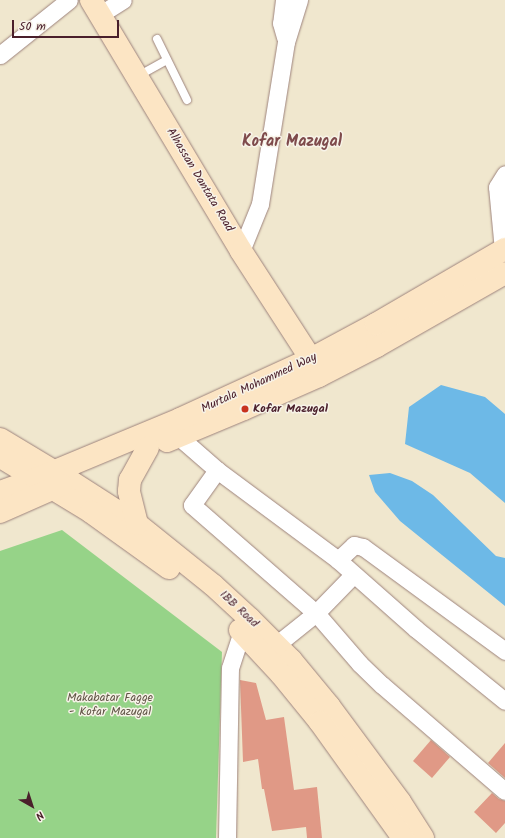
<!DOCTYPE html>
<html>
<head>
<meta charset="utf-8">
<style>
  body { margin:0 }
  #map { position:relative; width:505px; height:838px; overflow:hidden; background:#f0e7ce; font-family:Kalam,sans-serif }
  div>[style] { position:absolute }
  .green>* { inset:0; background:#96d388 }
  .water>* { inset:0; background:#6db9e7 }
  .building>* { inset:0; background:#e09986 }
  .roads { filter:drop-shadow(0 0 1px #9d837c) drop-shadow(0 0 1px #9d837c) }
  .lane>* { height:8px; margin:-4px; padding:0 4px; transform-origin:4px; border-radius:4px; background:#fff }
  .street>* { height:17px; margin:-8.5px; padding:0 8.5px; transform-origin:8.5px; border-radius:8.5px; background:#fff }
  .secondary>* { height:22px; margin:-11px; padding:0 11px; transform-origin:11px; border-radius:11px; background:#fce5c4 }
  .dots>* { width:11px; height:11px; translate:-50% -50%; box-sizing:border-box; border:2px solid #f7f3e8; border-radius:50% }
  span { translate:-50% -50%; white-space:nowrap; text-align:center; line-height:1.15; -webkit-text-stroke:3px #f7f3e8; paint-order:stroke }
  .street-label { font-size:12px; color:#4a1f2b }
  .poi-label { font-size:12px; color:#4a1f2b; font-weight:700 }
  .left { translate:0 -50%; text-align:left }
  .park-label { font-size:12px; color:#615547 }
  .district-label { font-size:16px; color:#7e4a4b; font-weight:700 }
  .north { position:absolute; left:12px; top:786px; width:40px; height:40px; -webkit-text-stroke:3px #f7f3e8; paint-order:stroke; rotate:141deg; font-size:11px; font-weight:700; line-height:16px; text-align:center; color:#4a1f2b }
  .north::after { content:''; display:block; margin:auto; width:14px; height:18px; background:#4a1f2b; clip-path:polygon(50% 0,100% 100%,50% 72%,0 100%) }
  .scale { position:absolute; left:12px; top:20px; width:107px; height:18px; box-sizing:border-box; border:2px solid #4a1f2b; border-top:0; padding-left:5px; font-size:12px; line-height:14px; white-space:nowrap; color:#4a1f2b; -webkit-text-stroke:3px #f7f3e8; paint-order:stroke }
</style>
</head>
<body>
<div id="map">
  <div class="green">
    <div style="clip-path:polygon(62px 530px,222px 652px,216px 838px,0 838px,0 551px)"></div>
  </div>
  <div class="water">
    <div style="clip-path:polygon(441px 385px,485px 397px,505px 414px,505px 503px,470px 473px,405px 444px,409px 407px)"></div>
    <div style="clip-path:polygon(390px 473px,412px 481px,433px 495px,496px 556px,505px 558px,505px 606px,400px 521px,375px 492px,369px 475px)"></div>
  </div>
  <div class="building">
    <div style="clip-path:polygon(240px 680px,256px 683px,266px 720px,284px 717px,294px 790px,317px 787px,322px 838px,307px 838px,306px 827px,272px 831px,264px 789px,262px 789px,258px 759px,243px 762px)"></div>
    <div style="clip-path:polygon(431px 740px,450px 757px,432px 778px,413px 761px)"></div>
    <div style="clip-path:polygon(505px 743px,505px 778px,488px 763px)"></div>
    <div style="clip-path:polygon(492px 793px,499px 799px,505px 801px,505px 823px,496px 833px,474px 812px)"></div>
  </div>
  <div class="roads">
    <div class="lane">
      <div style="left:157px;top:39px;width:68px;rotate:63.8deg"></div>
      <div style="left:138px;top:76px;width:33px;rotate:-29deg"></div>
    </div>
    <div class="street">
      <div style="left:284px;top:0;width:23px;rotate:97deg"></div>
      <div style="left:281px;top:23px;width:15px;rotate:74deg"></div>
      <div style="left:99px;top:15px;width:28px;rotate:-32deg"></div>
      <div style="left:0;top:55px;width:88px;rotate:-38.6deg"></div>
      <div style="left:503px;top:250px;width:63px;rotate:-95.4deg"></div>
      <div style="left:497px;top:187px;width:15px;rotate:-58deg"></div>
      <div style="left:241px;top:251px;width:51px;rotate:-68deg"></div>
      <div style="left:260px;top:204px;width:164px;rotate:-80.9deg"></div>
      <div style="left:286px;top:42px;width:44px;rotate:-72.8deg"></div>
      <div style="left:178px;top:436px;width:52px;rotate:41.1deg"></div>
      <div style="left:217px;top:470px;width:151px;rotate:36.6deg"></div>
      <div style="left:338px;top:560px;width:104px;rotate:41.5deg"></div>
      <div style="left:416px;top:629px;width:114px;rotate:39deg"></div>
      <div style="left:217px;top:470px;width:43px;rotate:125.5deg"></div>
      <div style="left:192px;top:505px;width:164px;rotate:41.1deg"></div>
      <div style="left:316px;top:613px;width:67px;rotate:49.2deg"></div>
      <div style="left:360px;top:664px;width:30px;rotate:44deg"></div>
      <div style="left:382px;top:685px;width:162px;rotate:40.8deg"></div>
      <div style="left:338px;top:560px;width:22px;rotate:-43deg"></div>
      <div style="left:354px;top:545px;width:9px;rotate:13deg"></div>
      <div style="left:363px;top:547px;width:176px;rotate:36.2deg"></div>
      <div style="left:276px;top:645px;width:51px;rotate:-38.7deg"></div>
      <div style="left:316px;top:613px;width:53px;rotate:-45.8deg"></div>
      <div style="left:227px;top:838px;width:170px;rotate:-89deg"></div>
      <div style="left:230px;top:668px;width:39px;rotate:-72deg"></div>
    </div>
    <div class="secondary">
      <div style="left:91px;top:0;width:292px;rotate:59.1deg"></div>
      <div style="left:241px;top:251px;width:129px;rotate:57.1deg"></div>
      <div style="left:311px;top:359px;width:13px;rotate:63deg"></div>
      <div style="left:0;top:439px;width:82px;rotate:31deg"></div>
      <div style="left:70px;top:481px;width:80px;rotate:32.7deg"></div>
      <div style="left:137px;top:524px;width:97px;rotate:38.8deg"></div>
      <div style="left:213px;top:585px;width:50px;rotate:42.6deg"></div>
      <div style="left:250px;top:619px;width:58px;rotate:45deg"></div>
      <div style="left:291px;top:660px;width:60px;rotate:50.4deg"></div>
      <div style="left:329px;top:706px;width:119px;rotate:53.5deg"></div>
      <div style="left:400px;top:802px;width:43px;rotate:57.4deg"></div>
      <div style="left:167px;top:441px;width:83px;rotate:-22.6deg"></div>
      <div style="left:244px;top:409px;width:82px;rotate:-23.7deg"></div>
      <div style="left:319px;top:376px;width:65px;rotate:-27.3deg"></div>
      <div style="left:377px;top:346px;width:147px;rotate:-29.7deg"></div>
      <div style="left:1px;top:457px;width:105px;rotate:31.4deg"></div>
      <div style="left:91px;top:512px;width:96px;rotate:35.7deg"></div>
      <div style="left:0;top:492px;width:38px;rotate:-20deg"></div>
      <div style="left:36px;top:479px;width:156px;rotate:-22.6deg"></div>
      <div style="left:180px;top:419px;width:144px;rotate:-24.6deg"></div>
      <div style="left:311px;top:359px;width:74px;rotate:-28.3deg"></div>
      <div style="left:376px;top:324px;width:149px;rotate:-30.2deg"></div>
      <div style="left:0;top:512px;width:67px;rotate:-23.9deg"></div>
      <div style="left:137px;top:524px;width:34px;rotate:-104deg"></div>
      <div style="left:129px;top:491px;width:11px;rotate:-85deg"></div>
      <div style="left:130px;top:480px;width:37px;rotate:-61deg"></div>
      <div style="left:240px;top:630px;width:60px;rotate:47deg"></div>
      <div style="left:281px;top:674px;width:62px;rotate:50.9deg"></div>
      <div style="left:320px;top:722px;width:143px;rotate:54.4deg"></div>
    </div>
  </div>
  <div class="dots">
    <div style="left:245px;top:409px;background:#c8321e"></div>
  </div>
  <div class="street-label">
    <span style="left:200px;top:180px;rotate:59deg">Alhassan Dantata Road</span>
    <span style="left:259px;top:383px;rotate:-25deg">Murtala Mohammed Way</span>
    <span style="left:239px;top:609px;rotate:43deg">IBB Road</span>
  </div>
  <div class="poi-label">
    <span class="left" style="left:253px;top:409px">Kofar Mazugal</span>
  </div>
  <div class="park-label">
    <span style="left:110px;top:705px">Makabatar Fagge<br>- Kofar Mazugal</span>
  </div>
  <div class="district-label">
    <span style="left:292px;top:142px">Kofar Mazugal</span>
  </div>
  <div class="north">N</div>
  <div class="scale">50 m</div>
</div>
</body>
</html>
